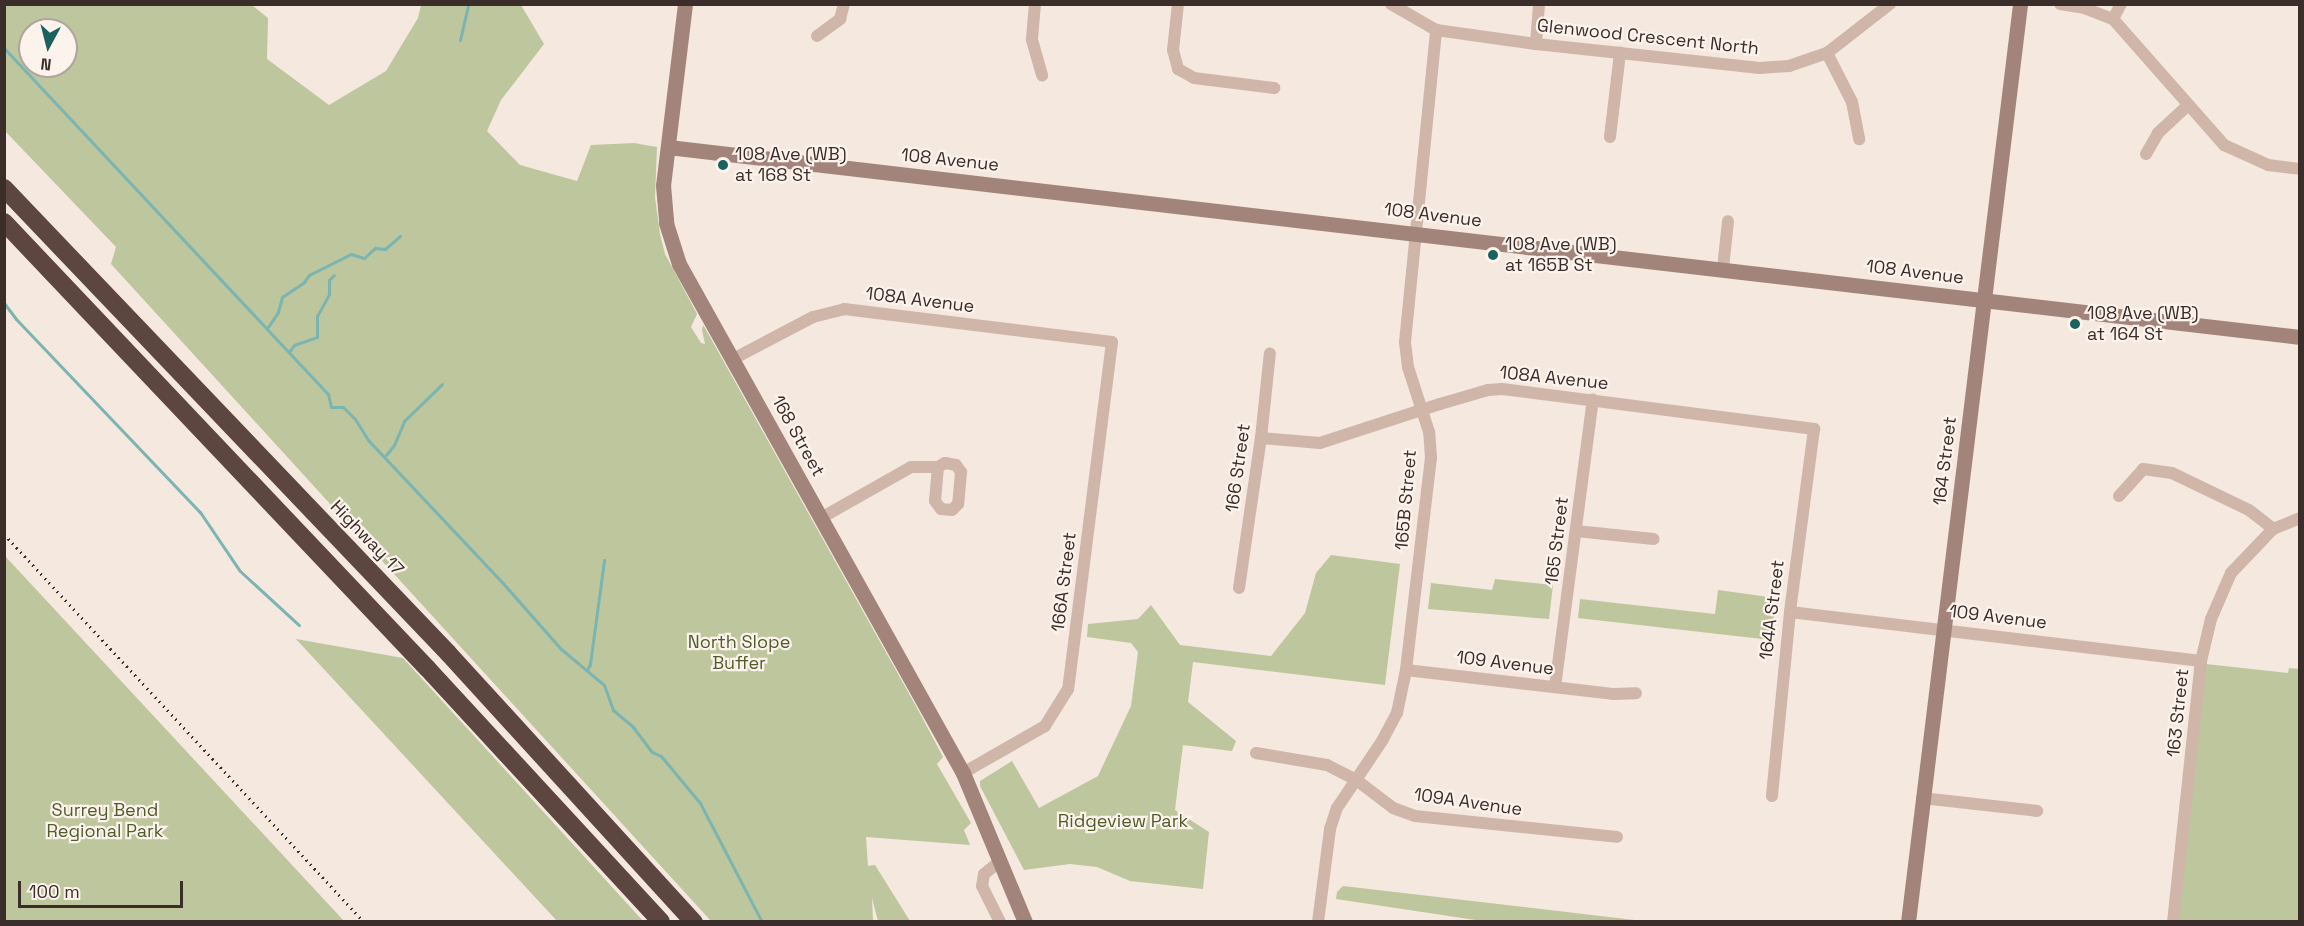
<!DOCTYPE html>
<html>
<head>
<meta charset="utf-8">
<style>
  body { margin:0 }
  #map { position:relative; width:2304px; height:926px; overflow:hidden; background:#f5e8df; font-family:"Space Grotesk",sans-serif }
  div>[style] { position:absolute }
  .green>* { inset:0; background:#bdc69d }
  .stream>* { height:3px; margin:-1.5px; padding:0 1.5px; transform-origin:1.5px; border-radius:1.5px; background:#7bb5b1 }
  .street>* { height:12px; margin:-6px; padding:0 6px; transform-origin:6px; border-radius:6px; background:#cfb6a9 }
  .secondary>* { height:15px; margin:-7.5px; padding:0 7.5px; transform-origin:7.5px; border-radius:7.5px; background:#a3847a }
  .highway>* { height:18px; margin:-9px; padding:0 9px; transform-origin:9px; border-radius:9px; background:#5d4640 }
  .rail>* { height:3px; margin-top:-1.5px; transform-origin:0; background:repeating-linear-gradient(90deg,#3b2d2a 0 1.5px,transparent 0 6px) }
  .dots>* { width:16px; height:16px; translate:-50% -50%; box-sizing:border-box; border:3px solid #fcf3ec; border-radius:50% }
  span { translate:-50% -50%; white-space:nowrap; text-align:center; line-height:1.15; -webkit-text-stroke:4.5px #fcf3ec; paint-order:stroke }
  .street-label { font-size:18px; color:#3b2d2a }
  .poi-label { font-size:18px; color:#3b2d2a }
  .left { translate:0 -50%; text-align:left }
  .park-label { font-size:18px; color:#505c2b }
  .frame { position:absolute; inset:0; border:6px solid #3b2d2a; pointer-events:none }
  .north { position:absolute; left:18px; top:18px; width:60px; height:60px; box-sizing:border-box; background:#fcf3ec; border:2px solid #afa49e; border-radius:50%; rotate:187deg; font-size:16px; font-weight:700; line-height:24px; text-align:center; color:#3b2d2a }
  .north::after { content:''; display:block; margin:auto; width:21px; height:27px; background:#1b615e; clip-path:polygon(50% 0,100% 100%,50% 72%,0 100%) }
  .scale { position:absolute; left:18px; top:881px; width:165px; height:27px; box-sizing:border-box; border:3px solid #3b2d2a; border-top:0; padding-left:8px; font-size:18px; line-height:21px; white-space:nowrap; color:#3b2d2a; -webkit-text-stroke:4px #fcf3ec; paint-order:stroke }
</style>
</head>
<body>
<div id="map">
  <div class="green">
    <div style="clip-path:polygon(evenodd,5px 4px,252px 5px,268px 18px,267px 59px,329px 105px,386px 71px,418px 18px,421px 5px,521px 5px,544px 44px,501px 100px,487px 131px,520px 165px,577px 181px,591px 145px,634px 143px,657px 147px,655px 197px,660px 234px,665px 254px,697px 314px,691px 327px,701px 343px,705px 344px,702px 330px,703px 325px,705px 328px,917px 708px,943px 757px,937px 764px,971px 823px,964px 830px,970px 845px,866px 837px,868px 866px,875px 865px,910px 921px,878px 921px,872px 898px,873px 921px,711px 921px,111px 264px,116px 247px,5px 131px,5px 4px,30px 30px,66px 30px,66px 66px,30px 66px,30px 30px)"></div>
    <div style="clip-path:polygon(1331px 555px,1400px 564px,1385px 685px,1193px 662px,1188px 702px,1236px 741px,1232px 751px,1183px 745px,1175px 810px,1209px 832px,1203px 889px,1130px 881px,1097px 867px,1070px 864px,1024px 870px,980px 786px,980px 781px,1012px 761px,1039px 808px,1098px 776px,1131px 706px,1138px 652px,1131px 643px,1087px 637px,1088px 624px,1138px 619px,1151px 605px,1180px 645px,1271px 656px,1305px 613px,1316px 573px)"></div>
    <div style="clip-path:polygon(4px 556px,5px 556px,344px 921px,5px 921px)"></div>
    <div style="clip-path:polygon(1495px 579px,1553px 585px,1549px 619px,1428px 609px,1431px 583px,1492px 590px)"></div>
    <div style="clip-path:polygon(1718px 590px,1776px 598px,1771px 640px,1578px 618px,1580px 599px,1715px 614px)"></div>
    <div style="clip-path:polygon(296px 639px,403px 658px,643px 921px,557px 921px)"></div>
    <div style="clip-path:polygon(2206px 664px,2288px 673px,2289px 668px,2299px 669px,2299px 921px,2174px 922px)"></div>
    <div style="clip-path:polygon(1343px 886px,1643px 921px,1482px 921px,1336px 899px,1337px 892px)"></div>
  </div>
  <div class="stream">
    <div style="left:460px;top:40px;width:37px;rotate:-77deg"></div>
    <div style="left:4px;top:48px;width:474px;rotate:46.9deg"></div>
    <div style="left:328px;top:394px;width:13px;rotate:77deg"></div>
    <div style="left:331px;top:407px;width:12px"></div>
    <div style="left:343px;top:407px;width:17px;rotate:45deg"></div>
    <div style="left:355px;top:419px;width:26px;rotate:58deg"></div>
    <div style="left:369px;top:441px;width:192px;rotate:46.7deg"></div>
    <div style="left:501px;top:581px;width:91px;rotate:48.6deg"></div>
    <div style="left:561px;top:649px;width:56px;rotate:39.9deg"></div>
    <div style="left:604px;top:685px;width:27px;rotate:70deg"></div>
    <div style="left:613px;top:710px;width:26px;rotate:40deg"></div>
    <div style="left:633px;top:727px;width:31px;rotate:53deg"></div>
    <div style="left:652px;top:752px;width:10px;rotate:24deg"></div>
    <div style="left:661px;top:756px;width:61px;rotate:50.3deg"></div>
    <div style="left:700px;top:803px;width:134px;rotate:62.5deg"></div>
    <div style="left:4px;top:303px;width:20px;rotate:53deg"></div>
    <div style="left:16px;top:319px;width:267px;rotate:46.4deg"></div>
    <div style="left:200px;top:512px;width:71px;rotate:55.9deg"></div>
    <div style="left:240px;top:571px;width:80px;rotate:42.5deg"></div>
    <div style="left:268px;top:327px;width:18px;rotate:-56deg"></div>
    <div style="left:278px;top:312px;width:16px;rotate:-75deg"></div>
    <div style="left:282px;top:297px;width:27px;rotate:-34deg"></div>
    <div style="left:304px;top:282px;width:9px;rotate:-54deg"></div>
    <div style="left:309px;top:275px;width:47px;rotate:-26.6deg"></div>
    <div style="left:351px;top:254px;width:14px;rotate:17deg"></div>
    <div style="left:364px;top:258px;width:15px;rotate:-42deg"></div>
    <div style="left:375px;top:248px;width:10px;rotate:6deg"></div>
    <div style="left:385px;top:249px;width:20px;rotate:-41deg"></div>
    <div style="left:289px;top:352px;width:9px;rotate:-54deg"></div>
    <div style="left:294px;top:345px;width:24px;rotate:-19deg"></div>
    <div style="left:317px;top:337px;width:21px;rotate:-90deg"></div>
    <div style="left:317px;top:316px;width:25px;rotate:-61deg"></div>
    <div style="left:329px;top:294px;width:14px;rotate:-90deg"></div>
    <div style="left:329px;top:280px;width:7px;rotate:-45deg"></div>
    <div style="left:386px;top:455px;width:13px;rotate:-51deg"></div>
    <div style="left:394px;top:445px;width:26px;rotate:-67deg"></div>
    <div style="left:404px;top:421px;width:53px;rotate:-44.2deg"></div>
    <div style="left:587px;top:670px;width:7px;rotate:-63deg"></div>
    <div style="left:590px;top:664px;width:105px;rotate:-82.3deg"></div>
  </div>
  <div class="street">
    <div style="left:1035px;top:4px;width:36px;rotate:95deg"></div>
    <div style="left:1032px;top:40px;width:37px;rotate:74deg"></div>
    <div style="left:1178px;top:4px;width:46px;rotate:96.2deg"></div>
    <div style="left:1173px;top:50px;width:20px;rotate:75deg"></div>
    <div style="left:1178px;top:69px;width:18px;rotate:29deg"></div>
    <div style="left:1194px;top:78px;width:81px;rotate:7.1deg"></div>
    <div style="left:1391px;top:4px;width:52px;rotate:30deg"></div>
    <div style="left:1436px;top:30px;width:101px;rotate:8deg"></div>
    <div style="left:1536px;top:44px;width:225px;rotate:6.1deg"></div>
    <div style="left:1760px;top:68px;width:29px;rotate:-4deg"></div>
    <div style="left:1789px;top:66px;width:40px;rotate:-18.9deg"></div>
    <div style="left:1827px;top:53px;width:80px;rotate:-37.9deg"></div>
    <div style="left:2060px;top:4px;width:24px;rotate:9deg"></div>
    <div style="left:2084px;top:8px;width:31px;rotate:21deg"></div>
    <div style="left:2113px;top:19px;width:168px;rotate:48.6deg"></div>
    <div style="left:2224px;top:145px;width:48px;rotate:24.4deg"></div>
    <div style="left:2268px;top:165px;width:32px;rotate:7deg"></div>
    <div style="left:2113px;top:19px;width:17px;rotate:-62deg"></div>
    <div style="left:817px;top:36px;width:29px;rotate:-36deg"></div>
    <div style="left:840px;top:19px;width:16px;rotate:-75deg"></div>
    <div style="left:1536px;top:44px;width:40px;rotate:-85.7deg"></div>
    <div style="left:1827px;top:53px;width:55px;rotate:63deg"></div>
    <div style="left:1852px;top:102px;width:38px;rotate:79deg"></div>
    <div style="left:1610px;top:137px;width:85px;rotate:-83.2deg"></div>
    <div style="left:2146px;top:154px;width:24px;rotate:-60deg"></div>
    <div style="left:2158px;top:133px;width:41px;rotate:-43deg"></div>
    <div style="left:1723px;top:268px;width:47px;rotate:-83.9deg"></div>
    <div style="left:733px;top:359px;width:90px;rotate:-27.7deg"></div>
    <div style="left:813px;top:317px;width:32px;rotate:-14deg"></div>
    <div style="left:844px;top:309px;width:270px;rotate:7deg"></div>
    <div style="left:1112px;top:342px;width:350px;rotate:97.2deg"></div>
    <div style="left:1068px;top:689px;width:44px;rotate:121.9deg"></div>
    <div style="left:1045px;top:726px;width:95px;rotate:150.2deg"></div>
    <div style="left:1261px;top:438px;width:59px;rotate:4.8deg"></div>
    <div style="left:1320px;top:443px;width:126px;rotate:-18deg"></div>
    <div style="left:1440px;top:404px;width:50px;rotate:-16.3deg"></div>
    <div style="left:1488px;top:390px;width:14px;rotate:-4deg"></div>
    <div style="left:1502px;top:389px;width:315px;rotate:7.3deg"></div>
    <div style="left:1814px;top:429px;width:185px;rotate:97.5deg"></div>
    <div style="left:1790px;top:612px;width:185px;rotate:95.6deg"></div>
    <div style="left:2119px;top:496px;width:36px;rotate:-48deg"></div>
    <div style="left:2143px;top:469px;width:29px;rotate:8deg"></div>
    <div style="left:2172px;top:473px;width:85px;rotate:25.7deg"></div>
    <div style="left:2249px;top:510px;width:31px;rotate:38deg"></div>
    <div style="left:2273px;top:529px;width:29px;rotate:-22deg"></div>
    <div style="left:821px;top:518px;width:103px;rotate:-29.5deg"></div>
    <div style="left:911px;top:467px;width:27px"></div>
    <div style="left:938px;top:467px;width:8px;rotate:-30deg"></div>
    <div style="left:945px;top:463px;width:11px;rotate:10deg"></div>
    <div style="left:956px;top:465px;width:9px;rotate:54deg"></div>
    <div style="left:961px;top:472px;width:32px;rotate:95deg"></div>
    <div style="left:958px;top:504px;width:8px;rotate:135deg"></div>
    <div style="left:952px;top:510px;width:11px;rotate:-175deg"></div>
    <div style="left:941px;top:509px;width:10px;rotate:-127deg"></div>
    <div style="left:935px;top:501px;width:34px;rotate:-85deg"></div>
    <div style="left:1576px;top:531px;width:78px;rotate:5.9deg"></div>
    <div style="left:1239px;top:588px;width:152px;rotate:-81.7deg"></div>
    <div style="left:1261px;top:438px;width:85px;rotate:-84deg"></div>
    <div style="left:1790px;top:612px;width:414px;rotate:6.8deg"></div>
    <div style="left:1406px;top:670px;width:208px;rotate:6.6deg"></div>
    <div style="left:1613px;top:694px;width:23px;rotate:-2deg"></div>
    <div style="left:1555px;top:687px;width:290px;rotate:-82.5deg"></div>
    <div style="left:1256px;top:753px;width:72px;rotate:9.6deg"></div>
    <div style="left:1327px;top:765px;width:31px;rotate:27deg"></div>
    <div style="left:1355px;top:779px;width:48px;rotate:37.3deg"></div>
    <div style="left:1393px;top:808px;width:23px;rotate:20deg"></div>
    <div style="left:1415px;top:816px;width:203px;rotate:5.9deg"></div>
    <div style="left:1922px;top:798px;width:116px;rotate:6.4deg"></div>
    <div style="left:999px;top:862px;width:19px;rotate:141deg"></div>
    <div style="left:984px;top:874px;width:12px;rotate:99deg"></div>
    <div style="left:982px;top:886px;width:40px;rotate:63.4deg"></div>
    <div style="left:1318px;top:922px;width:94px;rotate:-82.6deg"></div>
    <div style="left:1330px;top:829px;width:22px;rotate:-72deg"></div>
    <div style="left:1337px;top:808px;width:81px;rotate:-56.1deg"></div>
    <div style="left:1382px;top:741px;width:32px;rotate:-62deg"></div>
    <div style="left:1397px;top:713px;width:44px;rotate:-78.2deg"></div>
    <div style="left:1406px;top:670px;width:213px;rotate:-83.3deg"></div>
    <div style="left:1431px;top:458px;width:26px;rotate:-94deg"></div>
    <div style="left:1429px;top:432px;width:68px;rotate:-107.9deg"></div>
    <div style="left:1408px;top:367px;width:25px;rotate:-97deg"></div>
    <div style="left:1405px;top:342px;width:314px;rotate:-84.3deg"></div>
    <div style="left:2173px;top:922px;width:262px;rotate:-83.9deg"></div>
    <div style="left:2201px;top:661px;width:43px;rotate:-76.6deg"></div>
    <div style="left:2211px;top:619px;width:50px;rotate:-66.5deg"></div>
    <div style="left:2231px;top:573px;width:61px;rotate:-46.3deg"></div>
  </div>
  <div class="secondary">
    <div style="left:685px;top:4px;width:182px;rotate:96.9deg"></div>
    <div style="left:663px;top:185px;width:38px;rotate:85deg"></div>
    <div style="left:666px;top:223px;width:43px;rotate:72.4deg"></div>
    <div style="left:679px;top:264px;width:583px;rotate:60.84deg"></div>
    <div style="left:963px;top:773px;width:161px;rotate:67.4deg"></div>
    <div style="left:668px;top:147px;width:1643px;rotate:6.64deg"></div>
    <div style="left:1908px;top:922px;width:925px;rotate:-83.04deg"></div>
  </div>
  <div class="highway">
    <div style="left:4px;top:188px;width:643px;rotate:46.32deg"></div>
    <div style="left:448px;top:653px;width:365px;rotate:47.6deg"></div>
    <div style="left:4px;top:222px;width:615px;rotate:46.52deg"></div>
    <div style="left:427px;top:668px;width:345px;rotate:47.3deg"></div>
  </div>
  <div class="rail">
    <div style="left:4px;top:534px;width:529px;rotate:47.14deg"></div>
  </div>
  <div class="dots">
    <div style="left:723px;top:165px;background:#1b615e"></div>
    <div style="left:1493px;top:255px;background:#1b615e"></div>
    <div style="left:2075px;top:324px;background:#1b615e"></div>
  </div>
  <div class="street-label">
    <span style="left:1648px;top:37px;rotate:6deg">Glenwood Crescent North</span>
    <span style="left:950px;top:160px;rotate:6deg">108 Avenue</span>
    <span style="left:1433px;top:215px;rotate:7deg">108 Avenue</span>
    <span style="left:1915px;top:272px;rotate:7deg">108 Avenue</span>
    <span style="left:920px;top:300px;rotate:7deg">108A Avenue</span>
    <span style="left:1554px;top:378px;rotate:6deg">108A Avenue</span>
    <span style="left:798px;top:436px;rotate:61deg">168 Street</span>
    <span style="left:1945px;top:461px;rotate:-83deg">164 Street</span>
    <span style="left:1238px;top:468px;rotate:-82deg">166 Street</span>
    <span style="left:1406px;top:500px;rotate:-85deg">165B Street</span>
    <span style="left:367px;top:538px;rotate:46deg">Highway 17</span>
    <span style="left:1557px;top:541px;rotate:-83deg">165 Street</span>
    <span style="left:1064px;top:582px;rotate:-83deg">166A Street</span>
    <span style="left:1772px;top:610px;rotate:-83deg">164A Street</span>
    <span style="left:1998px;top:617px;rotate:7deg">109 Avenue</span>
    <span style="left:1505px;top:663px;rotate:7deg">109 Avenue</span>
    <span style="left:2178px;top:713px;rotate:-84deg">163 Street</span>
    <span style="left:1468px;top:802px;rotate:8deg">109A Avenue</span>
  </div>
  <div class="poi-label">
    <span class="left" style="left:735px;top:165px">108 Ave (WB)<br>at 168 St</span>
    <span class="left" style="left:1505px;top:255px">108 Ave (WB)<br>at 165B St</span>
    <span class="left" style="left:2087px;top:324px">108 Ave (WB)<br>at 164 St</span>
  </div>
  <div class="park-label">
    <span style="left:739px;top:653px">North Slope<br>Buffer</span>
    <span style="left:105px;top:821px">Surrey Bend<br>Regional Park</span>
    <span style="left:1123px;top:821px">Ridgeview Park</span>
  </div>
  <div class="frame"></div>
  <div class="north">N</div>
  <div class="scale">100 m</div>
</div>
</body>
</html>
